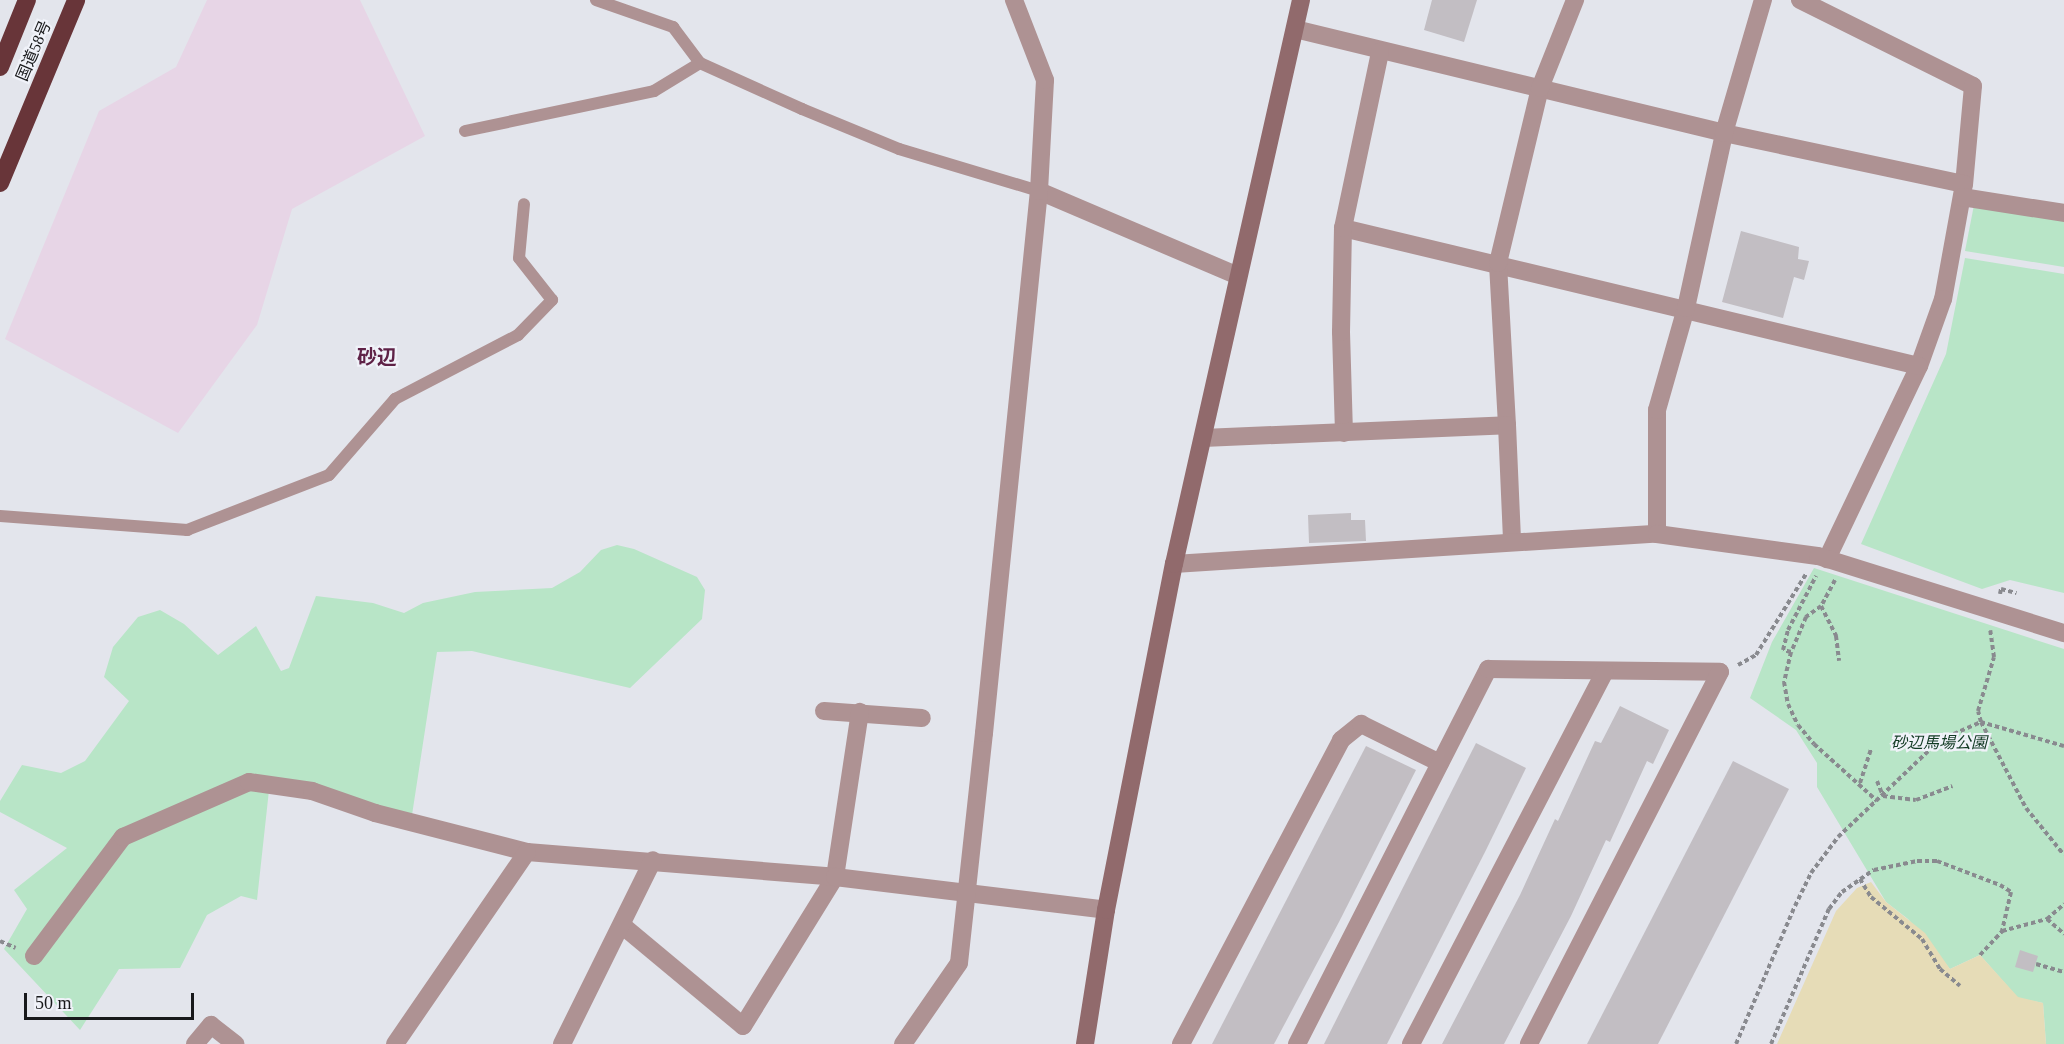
<!DOCTYPE html>
<html>
<head>
<meta charset="utf-8">
<style>
  body { margin:0 }
  #map { position:relative; width:2064px; height:1044px; overflow:hidden; background:#e3e5ec; font-family:"Times New Roman","Noto Sans JP",serif }
  div>[style] { position:absolute }
  .industrial>* { inset:0; background:#e7d5e6 }
  .green>* { inset:0; background:#b8e5c7 }
  .sand>* { inset:0; background:#e6dcb7 }
  .building>* { inset:0; background:#c2bec3 }
  .path>* { height:4px; margin-top:-2px; transform-origin:0; background:repeating-linear-gradient(90deg,#898a8f 0 4.5px,transparent 0 7.5px) }
  .lane>* { height:12px; margin:-6px; padding:0 6px; transform-origin:6px; border-radius:6px; background:#ae9293 }
  .street>* { height:18px; margin:-9px; padding:0 9px; transform-origin:9px; border-radius:9px; background:#ae9293 }
  .secondary>* { height:18px; margin:-9px; padding:0 9px; transform-origin:9px; border-radius:9px; background:#916a6c }
  .highway>* { height:18px; margin:-9px; padding:0 9px; transform-origin:9px; border-radius:9px; background:#683539 }
  span { translate:-50% -50%; white-space:nowrap; text-align:center; line-height:1.15; -webkit-text-stroke:4.5px #f0f2f9; paint-order:stroke }
  .street-label { font-size:16px; color:#18191b }
  .park-label { font-size:16px; color:#113a23; font-style:italic }
  .quarter-label { font-size:20px; color:#5f2247; font-weight:700 }
  .scale { position:absolute; left:24px; top:993px; width:170px; height:27px; box-sizing:border-box; border:3px solid #18191b; border-top:0; padding-left:8px; font-size:18px; line-height:21px; white-space:nowrap; color:#18191b; -webkit-text-stroke:4px #f0f2f9; paint-order:stroke }
</style>
</head>
<body>
<div id="map">
  <div class="industrial">
    <div style="clip-path:polygon(207px 0,360px 0,425px 136px,292px 209px,257px 325px,178px 433px,5px 339px,99px 111px,176px 67px)"></div>
  </div>
  <div class="green">
    <div style="clip-path:polygon(1974px 205px,2064px 221px,2064px 267px,1965px 251px)"></div>
    <div style="clip-path:polygon(1965px 258px,2064px 274px,2064px 593px,2010px 580px,1982px 589px,1861px 544px,1946px 354px)"></div>
    <div style="clip-path:polygon(617px 545px,634px 549px,697px 577px,705px 590px,702px 619px,630px 688px,472px 651px,437px 652px,412px 815px,270px 781px,257px 900px,241px 896px,207px 915px,180px 968px,119px 969px,80px 1030px,4px 949px,27px 909px,14px 890px,67px 848px,0 812px,0 801px,22px 765px,61px 773px,85px 761px,129px 701px,104px 677px,113px 647px,138px 617px,160px 610px,184px 624px,218px 655px,256px 626px,281px 671px,289px 668px,316px 596px,373px 603px,404px 613px,423px 603px,475px 592px,552px 588px,580px 572px,601px 550px)"></div>
    <div style="clip-path:polygon(1814px 568px,2064px 649px,2064px 1044px,2046px 1044px,2043px 1003px,2018px 998px,1980px 955px,1950px 969px,1908px 919px,1886px 902px,1817px 787px,1817px 763px,1796px 730px,1750px 698px,1772px 642px)"></div>
  </div>
  <div class="sand">
    <div style="clip-path:polygon(1871px 882px,1886px 902px,1925px 933px,1950px 969px,1980px 955px,2018px 997px,2043px 1003px,2046px 1044px,1777px 1044px,1836px 911px,1857px 888px)"></div>
  </div>
  <div class="building">
    <div style="clip-path:polygon(1432px 0,1477px 0,1464px 42px,1424px 30px)"></div>
    <div style="clip-path:polygon(1741px 231px,1799px 247px,1798px 259px,1809px 261px,1804px 280px,1794px 277px,1783px 318px,1722px 302px)"></div>
    <div style="clip-path:polygon(1351px 513px,1351px 520px,1365px 520px,1366px 541px,1309px 543px,1308px 515px)"></div>
    <div style="clip-path:polygon(1620px 706px,1669px 730px,1653px 764px,1647px 761px,1610px 842px,1606px 840px,1571px 916px,1504px 1044px,1442px 1044px,1520px 895px,1555px 819px,1558px 821px,1595px 741px,1601px 743px)"></div>
    <div style="clip-path:polygon(1476px 743px,1526px 768px,1486px 850px,1387px 1044px,1324px 1044px)"></div>
    <div style="clip-path:polygon(1366px 746px,1416px 770px,1339px 922px,1274px 1044px,1212px 1044px)"></div>
    <div style="clip-path:polygon(1733px 761px,1789px 789px,1658px 1044px,1587px 1044px)"></div>
    <div style="clip-path:polygon(2020px 950px,2038px 956px,2033px 972px,2015px 967px)"></div>
  </div>
  <div class="path">
    <div style="left:1835px;top:580px;width:30px;rotate:118deg"></div>
    <div style="left:1821px;top:606px;width:19px;rotate:144deg"></div>
    <div style="left:1806px;top:617px;width:38px;rotate:113deg"></div>
    <div style="left:1791px;top:652px;width:31px;rotate:103deg"></div>
    <div style="left:1784px;top:682px;width:22px;rotate:80deg"></div>
    <div style="left:1788px;top:704px;width:23px;rotate:65deg"></div>
    <div style="left:1798px;top:725px;width:25px;rotate:50deg"></div>
    <div style="left:1814px;top:744px;width:85px;rotate:42.1deg"></div>
    <div style="left:2000px;top:594px;width:5px;rotate:-79deg"></div>
    <div style="left:2001px;top:589px;width:16px;rotate:15deg"></div>
    <div style="left:1821px;top:606px;width:34px;rotate:63deg"></div>
    <div style="left:1836px;top:636px;width:25px;rotate:83deg"></div>
    <div style="left:1791px;top:652px;width:8px;rotate:-166deg"></div>
    <div style="left:1783px;top:650px;width:21px;rotate:-76deg"></div>
    <div style="left:1788px;top:630px;width:61px;rotate:-62.6deg"></div>
    <div style="left:1738px;top:665px;width:21px;rotate:-29deg"></div>
    <div style="left:1756px;top:655px;width:95px;rotate:-58.3deg"></div>
    <div style="left:2064px;top:746px;width:86px;rotate:-163.9deg"></div>
    <div style="left:1981px;top:722px;width:97px;rotate:62.4deg"></div>
    <div style="left:2026px;top:808px;width:60px;rotate:51deg"></div>
    <div style="left:1877px;top:781px;width:16px;rotate:68deg"></div>
    <div style="left:1883px;top:796px;width:33px;rotate:7deg"></div>
    <div style="left:1916px;top:800px;width:39px;rotate:-21deg"></div>
    <div style="left:1860px;top:783px;width:35px;rotate:-72deg"></div>
    <div style="left:1860px;top:879px;width:21px;rotate:59deg"></div>
    <div style="left:1871px;top:897px;width:66px;rotate:39.5deg"></div>
    <div style="left:1922px;top:939px;width:35px;rotate:59deg"></div>
    <div style="left:1940px;top:969px;width:26px;rotate:40deg"></div>
    <div style="left:2047px;top:919px;width:23px;rotate:41deg"></div>
    <div style="left:0;top:941px;width:17px;rotate:24deg"></div>
    <div style="left:1980px;top:955px;width:33px;rotate:-47deg"></div>
    <div style="left:2002px;top:931px;width:47px;rotate:-14.9deg"></div>
    <div style="left:2047px;top:919px;width:23px;rotate:-41deg"></div>
    <div style="left:2036px;top:964px;width:29px;rotate:16deg"></div>
    <div style="left:1736px;top:1044px;width:150px;rotate:-66.9deg"></div>
    <div style="left:1795px;top:906px;width:37px;rotate:-64deg"></div>
    <div style="left:1811px;top:873px;width:45px;rotate:-53.1deg"></div>
    <div style="left:1838px;top:837px;width:141px;rotate:-43.6deg"></div>
    <div style="left:1940px;top:740px;width:45px;rotate:-23.7deg"></div>
    <div style="left:1981px;top:722px;width:11px;rotate:-105deg"></div>
    <div style="left:1978px;top:711px;width:56px;rotate:-73.5deg"></div>
    <div style="left:1994px;top:657px;width:27px;rotate:-98deg"></div>
    <div style="left:1771px;top:1044px;width:147px;rotate:-66.8deg"></div>
    <div style="left:1829px;top:909px;width:21px;rotate:-53deg"></div>
    <div style="left:1842px;top:892px;width:39px;rotate:-35deg"></div>
    <div style="left:1874px;top:870px;width:44px;rotate:-11.8deg"></div>
    <div style="left:1917px;top:861px;width:20px"></div>
    <div style="left:1937px;top:861px;width:67px;rotate:20.9deg"></div>
    <div style="left:2000px;top:885px;width:13px;rotate:32deg"></div>
    <div style="left:2011px;top:892px;width:40px;rotate:103deg"></div>
  </div>
  <div class="lane">
    <div style="left:596px;top:0;width:82px;rotate:19.3deg"></div>
    <div style="left:673px;top:27px;width:45px;rotate:53.1deg"></div>
    <div style="left:700px;top:63px;width:112px;rotate:24.3deg"></div>
    <div style="left:802px;top:109px;width:105px;rotate:22.4deg"></div>
    <div style="left:899px;top:149px;width:146px;rotate:16.7deg"></div>
    <div style="left:465px;top:131px;width:193px;rotate:-11.9deg"></div>
    <div style="left:654px;top:91px;width:54px;rotate:-31.3deg"></div>
    <div style="left:0;top:516px;width:188px;rotate:4.3deg"></div>
    <div style="left:187px;top:530px;width:152px;rotate:-21.2deg"></div>
    <div style="left:329px;top:475px;width:101px;rotate:-49deg"></div>
    <div style="left:395px;top:399px;width:139px;rotate:-27.5deg"></div>
    <div style="left:518px;top:335px;width:49px;rotate:-45.8deg"></div>
    <div style="left:552px;top:300px;width:53px;rotate:-128.2deg"></div>
    <div style="left:519px;top:258px;width:54px;rotate:-84.7deg"></div>
  </div>
  <div class="street">
    <div style="left:1800px;top:0;width:193px;rotate:26.4deg"></div>
    <div style="left:1973px;top:86px;width:98px;rotate:95.2deg"></div>
    <div style="left:1964px;top:184px;width:117px;rotate:100.3deg"></div>
    <div style="left:1943px;top:299px;width:71px;rotate:109.7deg"></div>
    <div style="left:1919px;top:366px;width:214px;rotate:115.5deg"></div>
    <div style="left:1295px;top:29px;width:441px;rotate:13.6deg"></div>
    <div style="left:1724px;top:133px;width:245px;rotate:12deg"></div>
    <div style="left:1039px;top:191px;width:216px;rotate:23.1deg"></div>
    <div style="left:1962px;top:197px;width:103px;rotate:8.9deg"></div>
    <div style="left:1343px;top:228px;width:592px;rotate:13.47deg"></div>
    <div style="left:1507px;top:425px;width:162px;rotate:-93.2deg"></div>
    <div style="left:1498px;top:263px;width:180px;rotate:-76.5deg"></div>
    <div style="left:1540px;top:88px;width:95px;rotate:-68.3deg"></div>
    <div style="left:1344px;top:433px;width:101px;rotate:-91.7deg"></div>
    <div style="left:1341px;top:332px;width:104px;rotate:-88.9deg"></div>
    <div style="left:1343px;top:228px;width:180px;rotate:-78.1deg"></div>
    <div style="left:1203px;top:438px;width:304px;rotate:-2.4deg"></div>
    <div style="left:1507px;top:425px;width:115px;rotate:87.5deg"></div>
    <div style="left:1657px;top:534px;width:124px;rotate:-90deg"></div>
    <div style="left:1657px;top:410px;width:106px;rotate:-74.1deg"></div>
    <div style="left:1686px;top:308px;width:179px;rotate:-77.7deg"></div>
    <div style="left:1724px;top:133px;width:139px;rotate:-73.7deg"></div>
    <div style="left:1174px;top:564px;width:484px;rotate:-3.6deg"></div>
    <div style="left:1657px;top:534px;width:162px;rotate:7.8deg"></div>
    <div style="left:1818px;top:556px;width:258px;rotate:17.4deg"></div>
    <div style="left:824px;top:711px;width:98px;rotate:4.1deg"></div>
    <div style="left:623px;top:926px;width:156px;rotate:39.8deg"></div>
    <div style="left:743px;top:1026px;width:175px;rotate:-58.3deg"></div>
    <div style="left:835px;top:877px;width:167px;rotate:-81.4deg"></div>
    <div style="left:34px;top:956px;width:149px;rotate:-53.2deg"></div>
    <div style="left:123px;top:837px;width:137px;rotate:-23.6deg"></div>
    <div style="left:249px;top:782px;width:64px;rotate:8.1deg"></div>
    <div style="left:312px;top:791px;width:67px;rotate:19.2deg"></div>
    <div style="left:375px;top:813px;width:157px;rotate:14.4deg"></div>
    <div style="left:527px;top:852px;width:309px;rotate:4.6deg"></div>
    <div style="left:835px;top:877px;width:273px;rotate:6.9deg"></div>
    <div style="left:195px;top:1044px;width:25px;rotate:-50deg"></div>
    <div style="left:211px;top:1025px;width:31px;rotate:38deg"></div>
    <div style="left:395px;top:1044px;width:233px;rotate:-55.5deg"></div>
    <div style="left:562px;top:1044px;width:205px;rotate:-63.7deg"></div>
    <div style="left:903px;top:1044px;width:98px;rotate:-55.3deg"></div>
    <div style="left:959px;top:963px;width:231px;rotate:-83.8deg"></div>
    <div style="left:984px;top:733px;width:545px;rotate:-84.21deg"></div>
    <div style="left:1039px;top:191px;width:111px;rotate:-86.9deg"></div>
    <div style="left:1045px;top:80px;width:86px;rotate:-111.2deg"></div>
    <div style="left:1181px;top:1044px;width:344px;rotate:-62.2deg"></div>
    <div style="left:1341px;top:740px;width:26px;rotate:-39deg"></div>
    <div style="left:1361px;top:724px;width:88px;rotate:26.3deg"></div>
    <div style="left:1297px;top:1044px;width:421px;rotate:-63deg"></div>
    <div style="left:1488px;top:669px;width:232px;rotate:0.7deg"></div>
    <div style="left:1720px;top:672px;width:418px;rotate:117.2deg"></div>
    <div style="left:1411px;top:1044px;width:420px;rotate:-62.5deg"></div>
  </div>
  <div class="secondary">
    <div style="left:1085px;top:1044px;width:136px;rotate:-81.1deg"></div>
    <div style="left:1106px;top:910px;width:353px;rotate:-78.9deg"></div>
    <div style="left:1174px;top:564px;width:578px;rotate:-77.31deg"></div>
  </div>
  <div class="highway">
    <div style="left:0;top:67px;width:72px;rotate:-68.1deg"></div>
    <div style="left:0;top:183px;width:198px;rotate:-67.4deg"></div>
  </div>
  <div class="street-label">
    <span style="left:34px;top:51px;rotate:-67deg">国道58号</span>
  </div>
  <div class="park-label">
    <span style="left:1939px;top:743px">砂辺馬場公園</span>
  </div>
  <div class="quarter-label">
    <span style="left:377px;top:357px">砂辺</span>
  </div>
  <div class="scale">50 m</div>
</div>
</body>
</html>
